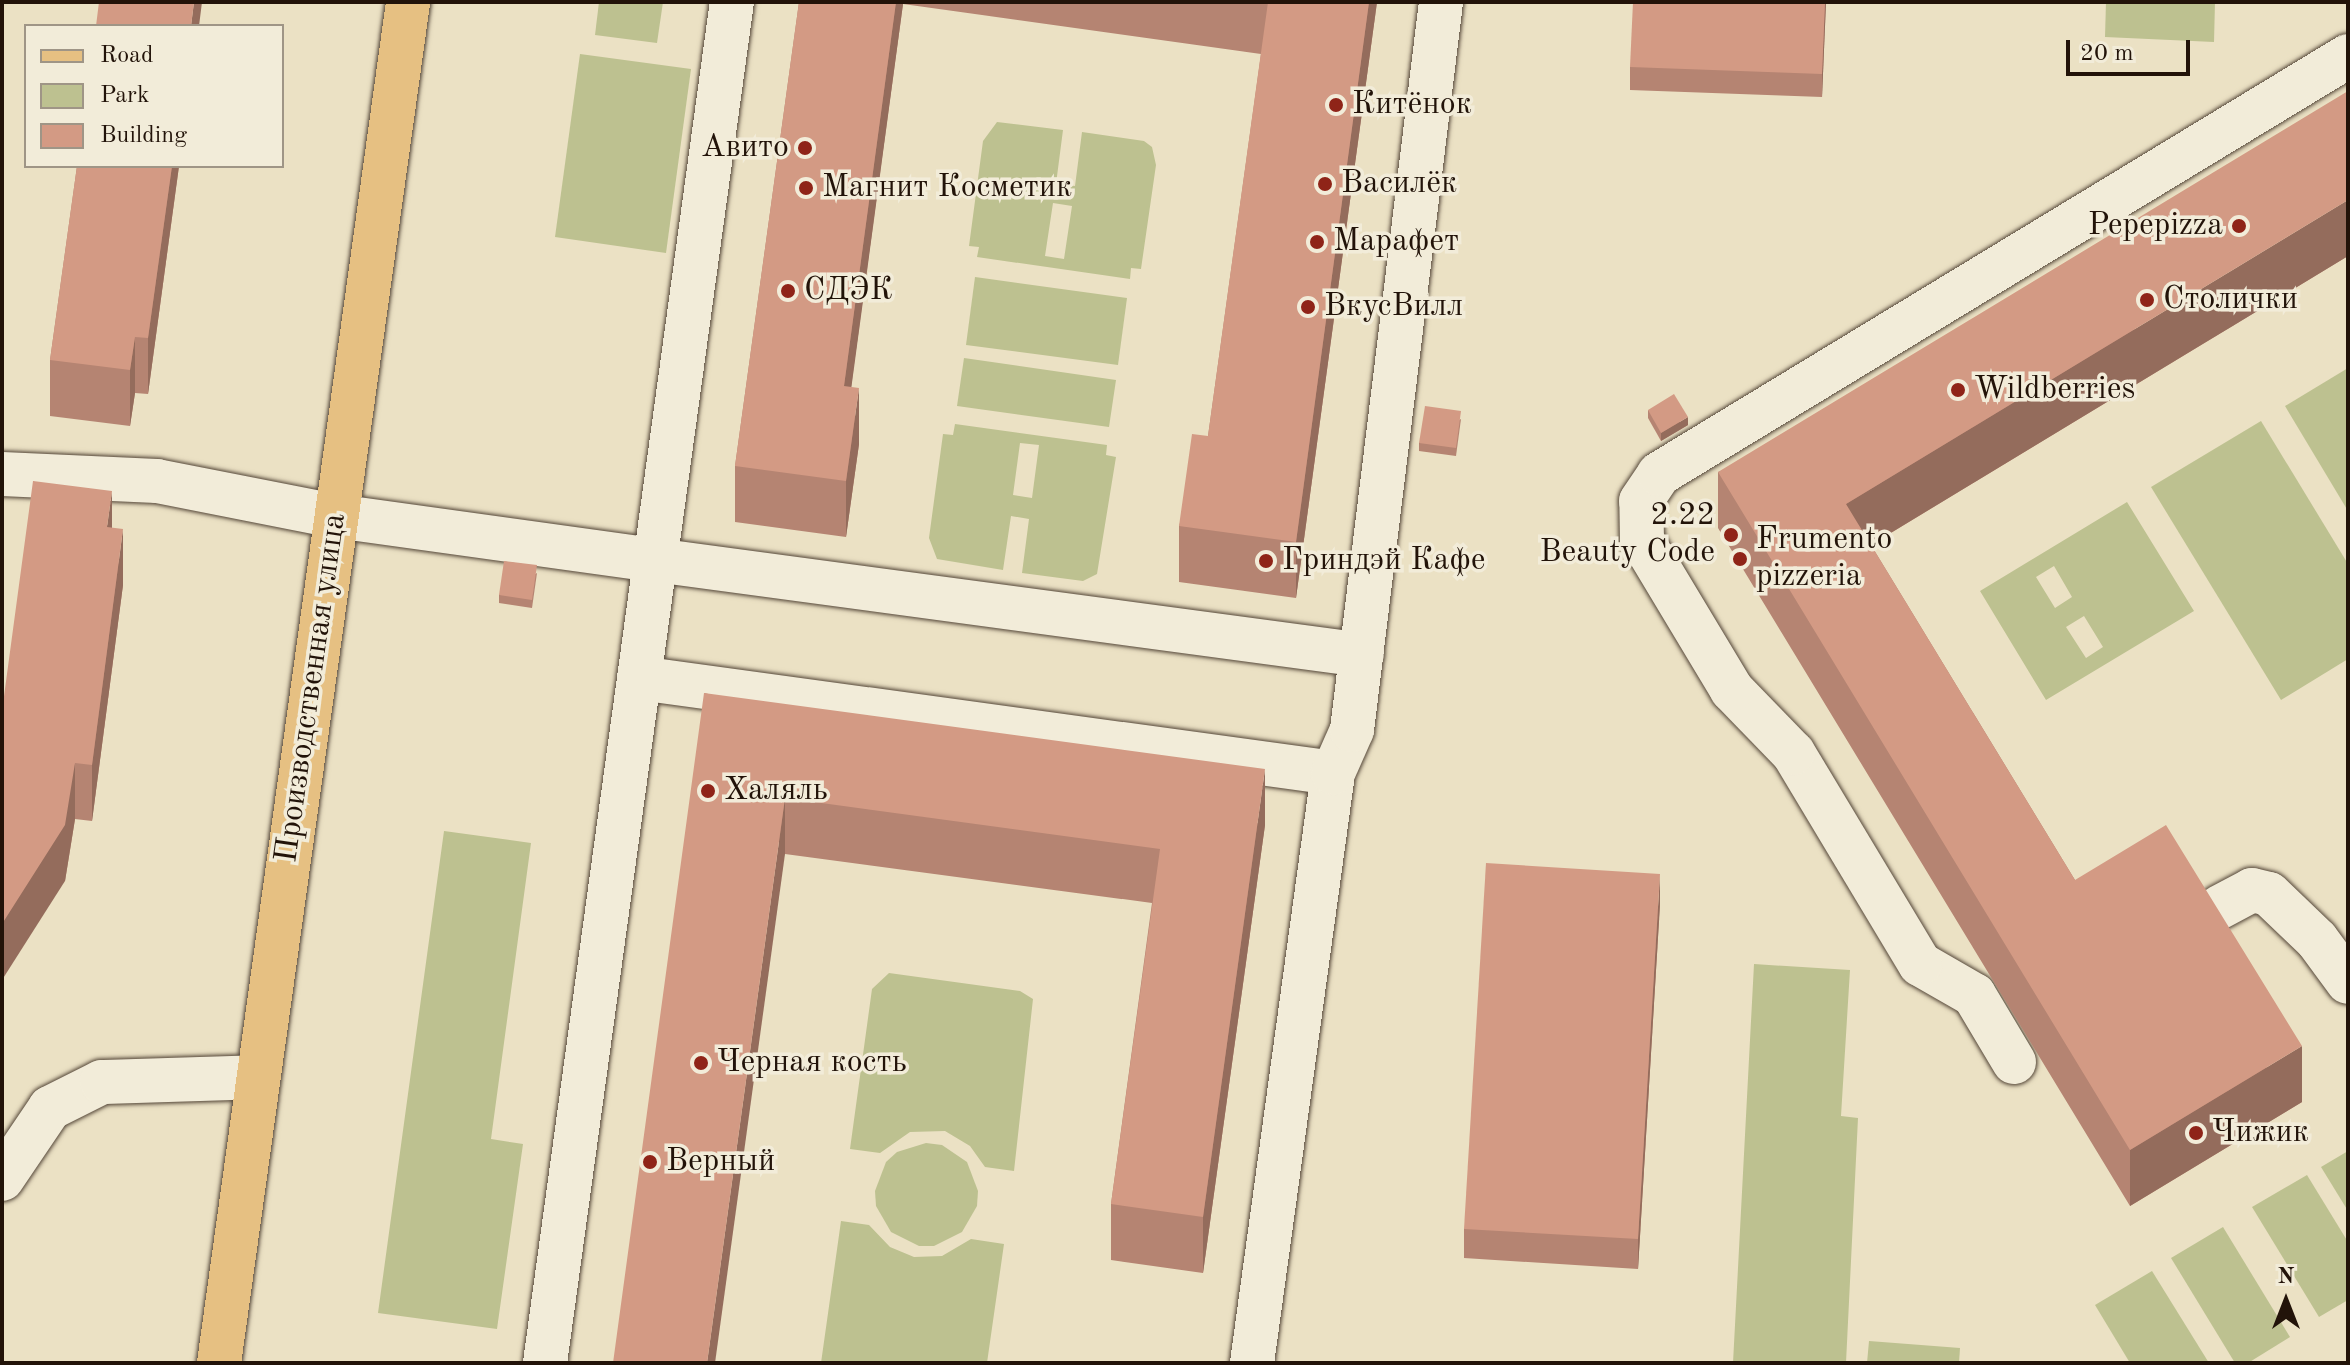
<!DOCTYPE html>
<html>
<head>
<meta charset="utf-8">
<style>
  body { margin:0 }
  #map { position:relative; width:2350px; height:1365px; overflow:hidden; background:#ebe1c4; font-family:"Old Standard TT",serif }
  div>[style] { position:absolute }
  .green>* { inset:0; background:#bdc190 }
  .roads { filter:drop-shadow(0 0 2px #544638) drop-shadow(0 0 2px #544638) }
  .minor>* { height:44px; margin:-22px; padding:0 22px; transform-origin:22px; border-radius:22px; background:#f2ecd9 }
  .major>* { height:44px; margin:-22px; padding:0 22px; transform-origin:22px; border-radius:22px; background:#e6c082 }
  .wall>* { inset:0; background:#b58472 }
  .shaded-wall>* { inset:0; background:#946c5c }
  .building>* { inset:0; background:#d39a84 }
  .dots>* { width:22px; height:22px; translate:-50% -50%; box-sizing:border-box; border:4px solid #f2ecd9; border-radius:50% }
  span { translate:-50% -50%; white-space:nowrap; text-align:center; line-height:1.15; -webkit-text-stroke:7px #f2ecd9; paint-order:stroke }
  .poi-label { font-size:32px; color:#221309 }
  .left { translate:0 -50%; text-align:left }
  .right { translate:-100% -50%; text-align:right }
  .street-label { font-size:32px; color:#221309 }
  .frame { position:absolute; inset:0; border:4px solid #221309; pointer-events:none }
  .legend { position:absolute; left:24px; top:24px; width:260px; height:144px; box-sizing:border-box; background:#f2ecd9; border:2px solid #9f9586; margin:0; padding:10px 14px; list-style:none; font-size:24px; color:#221309 }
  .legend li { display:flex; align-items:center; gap:16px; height:40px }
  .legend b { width:40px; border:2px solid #9f9586 }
  .north { position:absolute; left:2246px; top:1261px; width:80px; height:80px; -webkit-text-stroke:6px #f2ecd9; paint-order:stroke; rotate:0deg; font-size:22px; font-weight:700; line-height:32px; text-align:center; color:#221309 }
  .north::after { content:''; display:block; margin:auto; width:28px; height:36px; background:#221309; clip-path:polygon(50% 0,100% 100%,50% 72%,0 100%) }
  .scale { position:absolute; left:2066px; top:40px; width:124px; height:36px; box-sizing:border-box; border:4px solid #221309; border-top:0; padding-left:10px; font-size:24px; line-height:28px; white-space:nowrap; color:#221309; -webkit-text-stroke:6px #f2ecd9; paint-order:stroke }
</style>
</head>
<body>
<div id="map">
  <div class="green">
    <div style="clip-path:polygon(599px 2px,663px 2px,657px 43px,595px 35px)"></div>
    <div style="clip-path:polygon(2106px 2px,2215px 2px,2214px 42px,2105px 37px)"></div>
    <div style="clip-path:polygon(580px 54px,691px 69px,666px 253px,555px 237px)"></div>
    <div style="clip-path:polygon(evenodd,997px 122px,1063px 130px,1056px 184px,1075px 186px,1082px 132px,1144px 141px,1152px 147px,1156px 165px,1141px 269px,1131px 268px,1130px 279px,977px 257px,979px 247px,969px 246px,983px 141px,997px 122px,1053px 203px,1072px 206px,1064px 259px,1045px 256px,1053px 203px)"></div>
    <div style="clip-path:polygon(975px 277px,1127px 298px,1118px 365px,966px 345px)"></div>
    <div style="clip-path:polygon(964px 358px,1116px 380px,1109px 427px,957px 406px)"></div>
    <div style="clip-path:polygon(2348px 368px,2348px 511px,2285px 406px)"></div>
    <div style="clip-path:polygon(2261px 421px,2348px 564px,2348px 659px,2281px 700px,2151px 487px)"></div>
    <div style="clip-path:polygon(evenodd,955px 424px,1107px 445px,1106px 455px,1116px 457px,1097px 574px,1083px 581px,1022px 573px,1029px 519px,1011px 516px,1003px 570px,937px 559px,929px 538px,943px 434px,953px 435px,955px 424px,1020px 443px,1039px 445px,1032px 498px,1013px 495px,1020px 443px)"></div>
    <div style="clip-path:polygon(evenodd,2127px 502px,2194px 611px,2046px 700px,1980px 591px,2127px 502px,2054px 566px,2072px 597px,2055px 608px,2036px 577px,2054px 566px,2127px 502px,2084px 616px,2103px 647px,2086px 658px,2066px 627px,2084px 616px)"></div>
    <div style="clip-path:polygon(444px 831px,531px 843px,491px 1139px,523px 1144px,497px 1329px,378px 1313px)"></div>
    <div style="clip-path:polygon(1754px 964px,1850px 970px,1841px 1116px,1858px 1118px,1846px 1363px,1733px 1363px)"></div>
    <div style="clip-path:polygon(889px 973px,1020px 991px,1033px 999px,1014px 1171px,985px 1167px,970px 1146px,945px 1131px,910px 1132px,880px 1153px,850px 1149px,872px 989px)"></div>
    <div style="clip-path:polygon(926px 1143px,942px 1145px,967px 1162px,978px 1191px,977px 1206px,962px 1232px,934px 1246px,919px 1246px,891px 1232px,876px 1206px,875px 1191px,886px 1162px,897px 1152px)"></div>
    <div style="clip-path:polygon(2348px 1151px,2348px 1211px,2321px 1167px)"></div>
    <div style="clip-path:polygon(2307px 1175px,2348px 1242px,2348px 1300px,2319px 1317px,2252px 1207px)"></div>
    <div style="clip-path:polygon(841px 1221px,869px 1225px,890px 1247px,914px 1257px,942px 1256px,971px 1239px,1004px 1244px,987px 1363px,821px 1363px)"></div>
    <div style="clip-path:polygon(2223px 1227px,2290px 1337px,2248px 1363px,2235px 1363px,2171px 1258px)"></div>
    <div style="clip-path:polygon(2152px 1271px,2209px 1363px,2130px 1363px,2095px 1305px)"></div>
    <div style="clip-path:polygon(1869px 1341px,1960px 1348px,1959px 1363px,1867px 1363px)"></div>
  </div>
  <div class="roads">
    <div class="minor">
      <div style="left:2px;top:474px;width:155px;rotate:2.6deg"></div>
      <div style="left:157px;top:481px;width:182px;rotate:11.1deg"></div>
      <div style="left:336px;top:516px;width:322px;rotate:7.9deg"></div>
      <div style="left:655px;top:560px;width:713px;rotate:7.65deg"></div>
      <div style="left:639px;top:678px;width:700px;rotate:7.79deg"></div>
      <div style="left:2220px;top:907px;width:36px;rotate:-28deg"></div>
      <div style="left:2252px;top:890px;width:17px;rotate:13deg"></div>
      <div style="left:2269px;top:894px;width:66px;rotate:43.8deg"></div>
      <div style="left:2317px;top:940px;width:52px;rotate:53.6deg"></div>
      <div style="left:2014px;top:1062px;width:78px;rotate:-120.8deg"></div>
      <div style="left:1974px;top:995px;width:62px;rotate:-150.1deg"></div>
      <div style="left:1920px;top:964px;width:246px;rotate:-121deg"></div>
      <div style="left:1793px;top:753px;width:88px;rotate:-134.1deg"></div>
      <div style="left:1732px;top:690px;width:175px;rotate:-121deg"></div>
      <div style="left:1642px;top:540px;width:39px;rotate:-91deg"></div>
      <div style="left:1641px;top:501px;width:32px;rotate:-56deg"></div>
      <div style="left:1659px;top:474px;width:806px;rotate:-31.24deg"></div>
      <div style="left:2px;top:1179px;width:86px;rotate:-55.9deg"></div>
      <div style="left:50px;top:1108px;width:58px;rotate:-26.6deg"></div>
      <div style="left:102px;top:1082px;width:156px;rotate:-1.8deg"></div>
      <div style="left:545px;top:1363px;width:1374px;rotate:-82.18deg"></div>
      <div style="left:1252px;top:1363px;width:596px;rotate:-82.18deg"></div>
      <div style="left:1333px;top:773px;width:47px;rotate:-66.2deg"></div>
      <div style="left:1352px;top:730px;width:733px;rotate:-83.03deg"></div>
    </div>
    <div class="major">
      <div style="left:219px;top:1363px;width:1374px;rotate:-82.09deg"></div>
    </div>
  </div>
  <div class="wall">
    <div style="clip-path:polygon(799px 2px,1377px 2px,1296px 598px,1179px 582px,1179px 526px,1208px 436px,1261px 54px,903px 4px,851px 387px,859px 444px,846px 537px,735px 522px,735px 466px)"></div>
    <div style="clip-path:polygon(1826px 2px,1822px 97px,1630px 90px,1630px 67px)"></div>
    <div style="clip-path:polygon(77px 166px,179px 166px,148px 394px,135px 393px,130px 426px,50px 416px,50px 360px)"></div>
    <div style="clip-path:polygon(2348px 256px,1871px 545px,2075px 880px,2302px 1102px,2130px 1206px,1718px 528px,1718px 472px)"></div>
    <div style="clip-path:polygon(1648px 410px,1688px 425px,1661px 441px,1648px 418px)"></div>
    <div style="clip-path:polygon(1461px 419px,1456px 456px,1419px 451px,1419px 443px)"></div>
    <div style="clip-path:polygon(33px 481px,112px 528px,123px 585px,92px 821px,75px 819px,65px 881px)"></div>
    <div style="clip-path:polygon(537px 573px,532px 608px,499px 603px,499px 595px)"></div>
    <div style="clip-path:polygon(704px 693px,1265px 825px,1203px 1273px,1111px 1260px,1111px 1204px,1152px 903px,785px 854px)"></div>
    <div style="clip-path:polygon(1660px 904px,1638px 1269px,1464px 1258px,1464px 1229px)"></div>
  </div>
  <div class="shaded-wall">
    <div style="clip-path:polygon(194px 2px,202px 2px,199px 26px,191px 26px)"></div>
    <div style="clip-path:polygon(896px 2px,903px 2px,903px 4px,844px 442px,844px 386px)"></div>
    <div style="clip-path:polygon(1369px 2px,1377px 2px,1296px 598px,1296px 542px)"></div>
    <div style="clip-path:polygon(1825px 2px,1826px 2px,1822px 97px,1822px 74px)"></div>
    <div style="clip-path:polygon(172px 166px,179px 166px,148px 394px,148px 338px)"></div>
    <div style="clip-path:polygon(2348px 200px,2348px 256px,1846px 560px,1846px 504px)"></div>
    <div style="clip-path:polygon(135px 337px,135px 393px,130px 426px,130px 370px)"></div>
    <div style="clip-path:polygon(859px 388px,859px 444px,846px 537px,846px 481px)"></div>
    <div style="clip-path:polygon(1688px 417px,1688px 425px,1661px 441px,1661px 433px)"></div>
    <div style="clip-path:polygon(112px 491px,112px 547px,107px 527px)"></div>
    <div style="clip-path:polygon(123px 529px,123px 585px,92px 821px,92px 765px)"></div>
    <div style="clip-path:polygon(75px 763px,75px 819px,65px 881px,2px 980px,2px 924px)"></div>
    <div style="clip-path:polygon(1265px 769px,1265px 825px,1203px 1273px,1203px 1217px)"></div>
    <div style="clip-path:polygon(785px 798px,785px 854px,715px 1363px,707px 1363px)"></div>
    <div style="clip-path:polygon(1660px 874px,1660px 904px,1638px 1269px,1638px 1239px)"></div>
    <div style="clip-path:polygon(2302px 1046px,2302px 1102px,2130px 1206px,2130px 1150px)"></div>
  </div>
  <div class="building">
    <div style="clip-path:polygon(99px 2px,194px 2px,191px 26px,96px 26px)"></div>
    <div style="clip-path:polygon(799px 2px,896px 2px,844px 386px,859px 388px,846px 481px,735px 466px)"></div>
    <div style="clip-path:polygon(1268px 2px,1369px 2px,1296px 542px,1179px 526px,1192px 434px,1208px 436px)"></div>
    <div style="clip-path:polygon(1633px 2px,1825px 2px,1822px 74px,1630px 67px)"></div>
    <div style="clip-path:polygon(2348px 91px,2348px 200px,1846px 504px,2075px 880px,2166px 825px,2302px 1046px,2130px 1150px,1718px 472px)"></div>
    <div style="clip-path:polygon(77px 166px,172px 166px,148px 338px,135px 337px,130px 370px,50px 360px)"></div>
    <div style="clip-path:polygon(1674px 394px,1688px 417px,1661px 433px,1648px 410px)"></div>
    <div style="clip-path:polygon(1425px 406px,1461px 411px,1456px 448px,1419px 443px)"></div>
    <div style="clip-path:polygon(33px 481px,112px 491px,107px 527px,123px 529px,92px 765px,75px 763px,65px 825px,2px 924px,2px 711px)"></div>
    <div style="clip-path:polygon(504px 561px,537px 565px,532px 600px,499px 595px)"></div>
    <div style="clip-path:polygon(704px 693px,1265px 769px,1203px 1217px,1111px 1204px,1160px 849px,785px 798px,707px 1363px,613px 1363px)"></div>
    <div style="clip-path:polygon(1486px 863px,1660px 874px,1638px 1239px,1464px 1229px)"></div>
  </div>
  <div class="dots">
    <div style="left:1336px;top:105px;background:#8f2418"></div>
    <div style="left:805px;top:148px;background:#8f2418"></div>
    <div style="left:1325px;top:184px;background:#8f2418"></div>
    <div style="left:806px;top:188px;background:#8f2418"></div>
    <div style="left:2239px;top:226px;background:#8f2418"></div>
    <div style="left:1317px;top:242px;background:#8f2418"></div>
    <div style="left:788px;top:291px;background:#8f2418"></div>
    <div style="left:2147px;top:300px;background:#8f2418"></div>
    <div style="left:1308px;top:307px;background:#8f2418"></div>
    <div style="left:1958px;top:390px;background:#8f2418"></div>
    <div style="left:1731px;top:535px;background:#8f2418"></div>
    <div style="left:1740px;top:559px;background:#8f2418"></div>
    <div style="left:1266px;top:561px;background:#8f2418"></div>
    <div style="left:708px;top:791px;background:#8f2418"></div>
    <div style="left:701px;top:1063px;background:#8f2418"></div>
    <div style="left:2196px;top:1133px;background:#8f2418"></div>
    <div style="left:650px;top:1162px;background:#8f2418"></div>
  </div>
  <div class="poi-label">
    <span class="left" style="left:1352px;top:105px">Китёнок</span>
    <span class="right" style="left:789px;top:148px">Авито</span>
    <span class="left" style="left:1341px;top:184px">Василёк</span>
    <span class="left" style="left:822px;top:188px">Магнит Косметик</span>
    <span class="right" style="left:2223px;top:226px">Pepepizza</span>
    <span class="left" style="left:1333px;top:242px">Марафет</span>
    <span class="left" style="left:804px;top:291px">СДЭК</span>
    <span class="left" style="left:2163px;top:300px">Столички</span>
    <span class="left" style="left:1324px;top:307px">ВкусВилл</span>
    <span class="left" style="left:1974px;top:390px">Wildberries</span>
    <span class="right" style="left:1715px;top:535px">2.22<br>Beauty Code</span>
    <span class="left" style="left:1756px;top:559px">Frumento<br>pizzeria</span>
    <span class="left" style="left:1282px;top:561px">Гриндэй Кафе</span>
    <span class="left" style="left:724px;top:791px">Халяль</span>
    <span class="left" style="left:717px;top:1063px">Черная кость</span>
    <span class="left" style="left:2212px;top:1133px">Чижик</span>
    <span class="left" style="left:666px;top:1162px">Верный</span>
  </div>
  <div class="street-label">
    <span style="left:312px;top:688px;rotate:-82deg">Производственная улица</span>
  </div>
  <div class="frame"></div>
  <ul class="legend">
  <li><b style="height:10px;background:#e6c082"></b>Road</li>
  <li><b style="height:22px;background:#bdc190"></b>Park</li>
  <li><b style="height:22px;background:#d39a84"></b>Building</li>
  </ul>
  <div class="north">N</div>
  <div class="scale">20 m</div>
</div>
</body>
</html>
